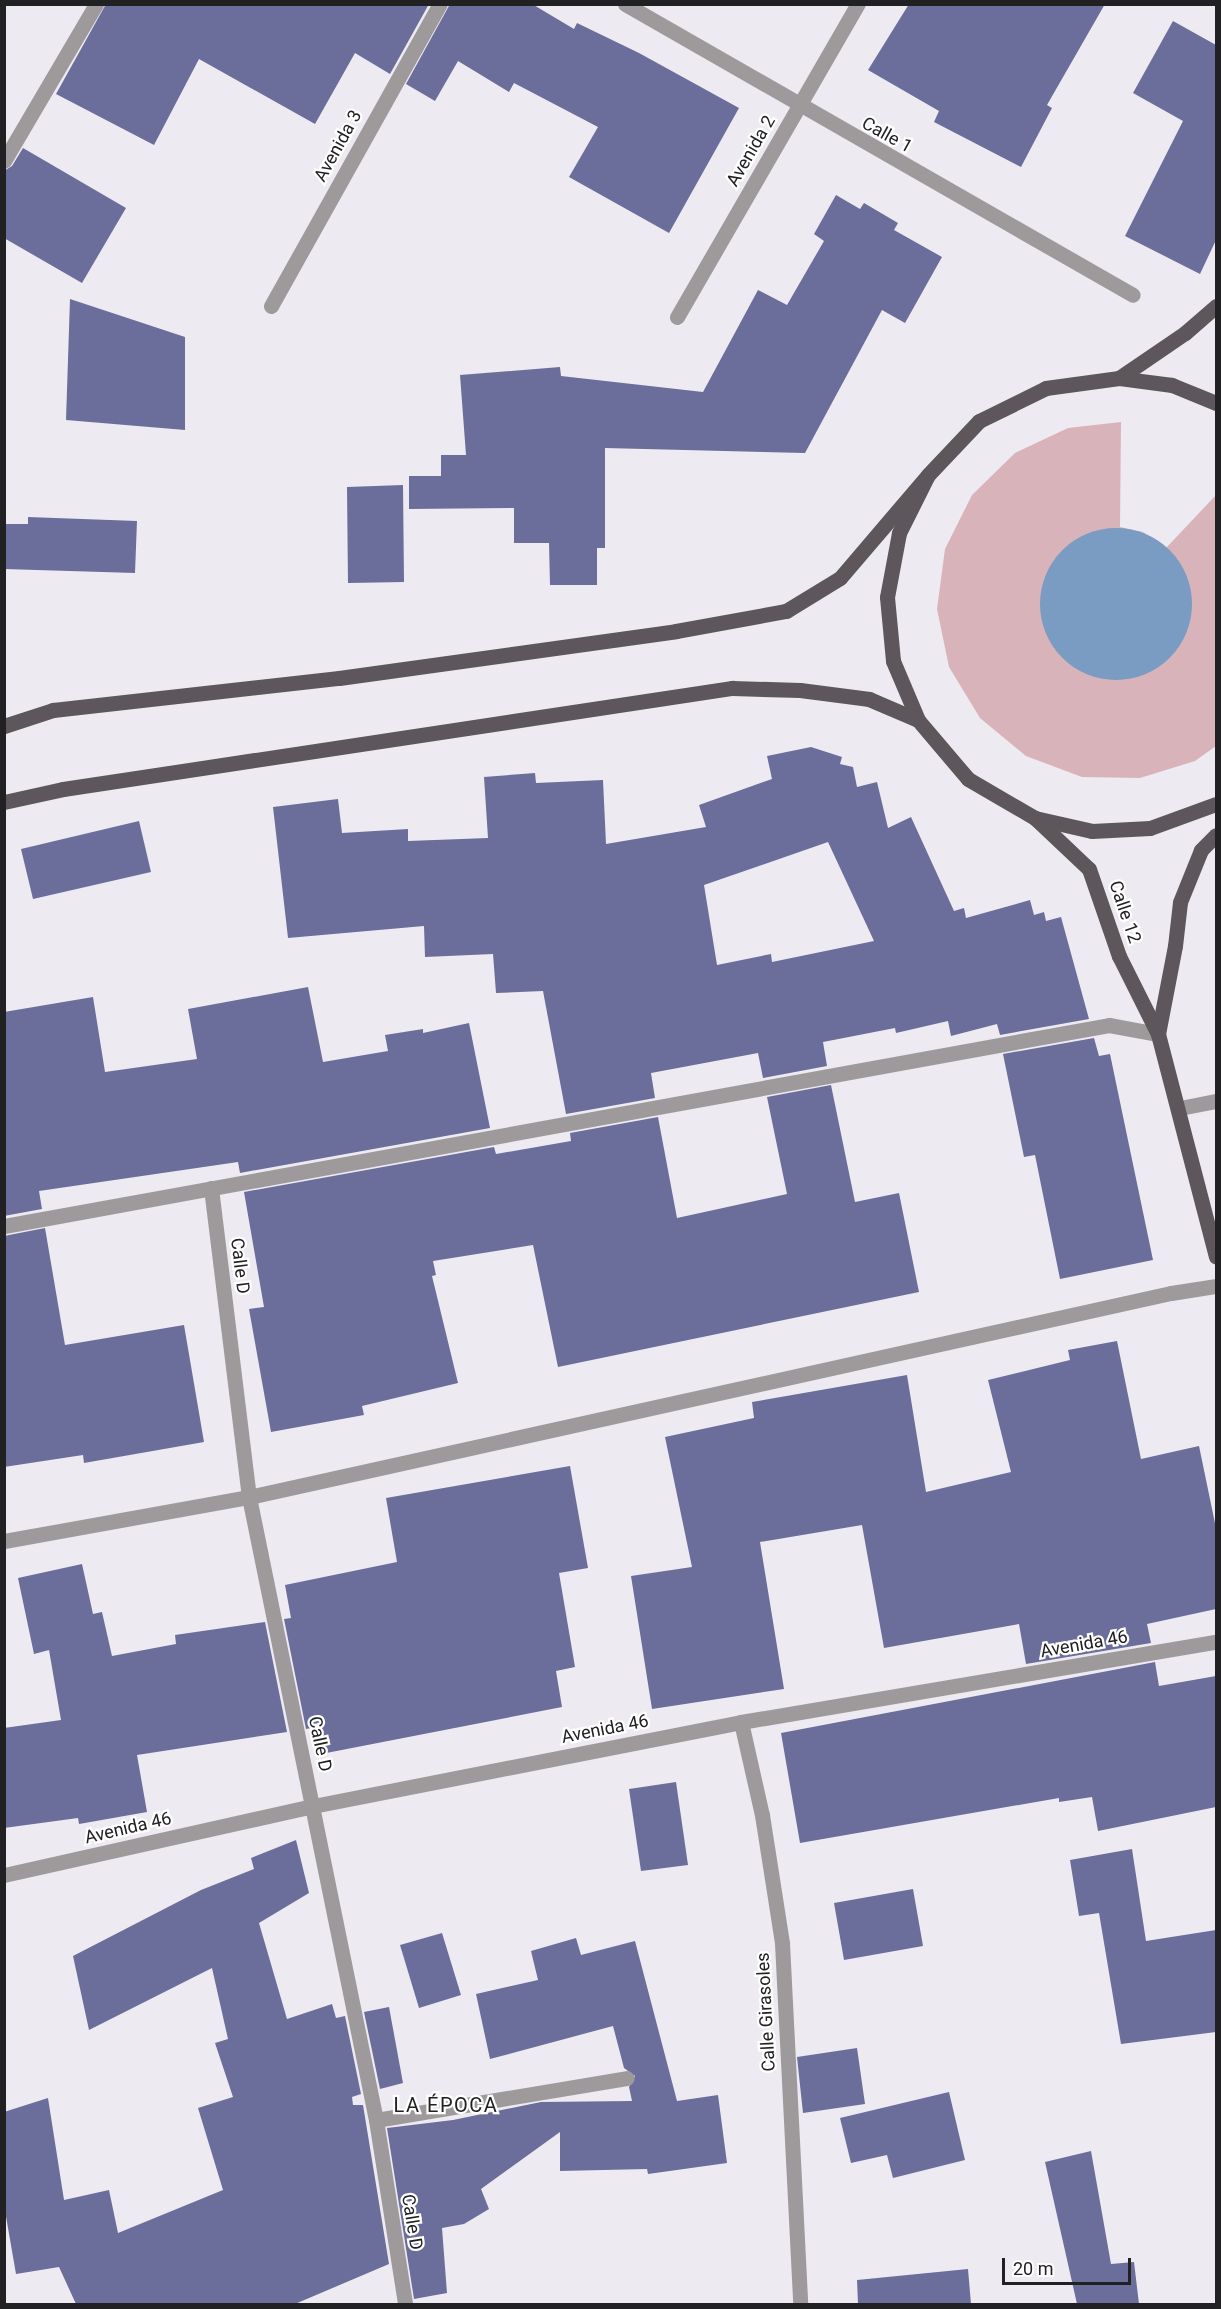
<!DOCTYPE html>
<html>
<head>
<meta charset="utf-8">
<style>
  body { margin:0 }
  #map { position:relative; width:1221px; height:2309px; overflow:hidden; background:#eeeaf2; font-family:Roboto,sans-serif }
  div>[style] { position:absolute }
  .green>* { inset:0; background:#d9b3ba }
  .water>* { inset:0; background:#7a9bc2 }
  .round { border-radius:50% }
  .building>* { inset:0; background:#6b6e9a }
  .minor>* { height:15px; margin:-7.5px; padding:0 7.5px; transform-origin:7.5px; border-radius:7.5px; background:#9e9a9c }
  .primary>* { height:15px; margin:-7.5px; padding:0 7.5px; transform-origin:7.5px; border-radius:7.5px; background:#5d575b }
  span { translate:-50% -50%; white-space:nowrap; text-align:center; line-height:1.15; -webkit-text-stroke:4.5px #fff; paint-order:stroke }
  .street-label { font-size:18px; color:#212023 }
  .neighbourhood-label { font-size:20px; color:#212023; letter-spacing:1.5px }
  .frame { position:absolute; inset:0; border:6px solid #212023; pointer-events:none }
  .scale { position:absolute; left:1002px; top:2258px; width:129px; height:27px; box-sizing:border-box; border:3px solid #212023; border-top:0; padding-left:8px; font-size:18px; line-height:21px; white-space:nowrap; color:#212023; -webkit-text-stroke:4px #fff; paint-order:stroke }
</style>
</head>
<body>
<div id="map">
  <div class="green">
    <div style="clip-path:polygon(1121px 422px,1120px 527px,1143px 532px,1166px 548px,1216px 495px,1216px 746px,1195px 761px,1140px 778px,1082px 777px,1026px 756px,980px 718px,949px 667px,937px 609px,945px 549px,972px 495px,1015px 453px,1068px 428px)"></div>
  </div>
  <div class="water">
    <div class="round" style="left:1040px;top:528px;width:152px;height:152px"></div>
  </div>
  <div class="building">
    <div style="clip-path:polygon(106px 4px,429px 4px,390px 74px,355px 53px,315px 124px,199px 59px,154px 145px,56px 94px)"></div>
    <div style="clip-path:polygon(450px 4px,532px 4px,574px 29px,577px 23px,639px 53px,739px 108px,669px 233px,569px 177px,598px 127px,514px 83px,509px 92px,458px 61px,435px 101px,406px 84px)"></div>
    <div style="clip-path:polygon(909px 4px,1105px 4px,1047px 105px,1052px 108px,1021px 167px,934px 122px,939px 111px,868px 70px)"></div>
    <div style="clip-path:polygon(1173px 21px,1216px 45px,1216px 240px,1200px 274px,1125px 236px,1183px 121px,1133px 93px)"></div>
    <div style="clip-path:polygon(23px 148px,126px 208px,82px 283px,4px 238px,4px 171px,12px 166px)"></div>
    <div style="clip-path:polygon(836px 195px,860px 209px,864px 203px,898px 223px,894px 230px,942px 257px,905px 323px,882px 310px,805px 453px,605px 448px,605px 548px,597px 548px,597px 585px,550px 585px,549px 543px,514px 543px,514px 508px,409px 509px,409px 476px,441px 476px,441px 455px,466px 455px,460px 375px,560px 367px,561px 376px,703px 392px,758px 290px,787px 305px,824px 241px,814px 234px)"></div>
    <div style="clip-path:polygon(70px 299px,185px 337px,185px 430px,66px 420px)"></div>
    <div style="clip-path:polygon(403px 485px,404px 582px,348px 583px,347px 487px)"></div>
    <div style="clip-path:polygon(28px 517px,137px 521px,135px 573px,4px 569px,4px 524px,28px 524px)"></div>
    <div style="clip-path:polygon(evenodd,811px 747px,842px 757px,840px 764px,853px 767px,857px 787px,877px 782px,888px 828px,911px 817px,954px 911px,964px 908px,966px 918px,1030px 900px,1034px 915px,1044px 912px,1046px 921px,1061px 917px,1089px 1019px,1000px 1035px,997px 1024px,951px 1036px,948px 1021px,896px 1033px,895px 1028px,823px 1042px,827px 1066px,763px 1078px,758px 1053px,651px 1073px,655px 1098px,566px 1114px,543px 991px,496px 993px,493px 954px,425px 957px,424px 926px,288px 938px,273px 807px,338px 799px,342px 833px,408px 829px,408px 841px,488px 838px,484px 777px,535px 773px,536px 783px,603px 780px,606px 844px,706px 827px,699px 805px,772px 779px,767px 756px,811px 747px,828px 842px,874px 941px,772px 962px,771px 954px,717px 965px,704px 885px,828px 842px)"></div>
    <div style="clip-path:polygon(139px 821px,151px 872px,33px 899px,21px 849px)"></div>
    <div style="clip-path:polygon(308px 987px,323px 1062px,388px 1051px,385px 1035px,423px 1029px,423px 1033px,469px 1023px,490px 1128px,240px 1173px,238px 1162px,39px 1191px,42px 1209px,4px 1216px,4px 1012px,93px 997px,105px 1072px,197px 1059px,188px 1009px)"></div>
    <div style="clip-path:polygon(1094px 1038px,1099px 1056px,1110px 1054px,1153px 1260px,1060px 1279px,1035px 1155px,1024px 1157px,1003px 1054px)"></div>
    <div style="clip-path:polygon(831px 1085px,855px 1202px,899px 1193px,919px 1292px,558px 1367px,533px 1245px,433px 1261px,436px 1275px,432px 1276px,458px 1383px,362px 1406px,364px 1415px,271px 1432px,249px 1309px,264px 1307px,244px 1192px,494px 1147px,496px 1154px,571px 1141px,570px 1133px,658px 1117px,677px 1218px,787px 1194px,767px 1097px)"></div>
    <div style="clip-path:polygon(45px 1228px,65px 1345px,184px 1325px,204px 1442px,84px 1463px,83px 1455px,4px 1467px,4px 1236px)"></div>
    <div style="clip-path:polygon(1117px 1341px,1141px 1459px,1199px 1446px,1216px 1528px,1216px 1609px,1147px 1624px,1151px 1643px,1026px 1664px,1019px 1624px,884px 1648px,862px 1525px,760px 1542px,784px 1689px,652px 1709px,631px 1576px,692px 1567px,665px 1437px,754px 1418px,752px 1402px,907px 1375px,926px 1492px,1011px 1472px,988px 1380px,1070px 1360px,1068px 1350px)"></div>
    <div style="clip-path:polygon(570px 1466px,588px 1568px,559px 1573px,575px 1667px,556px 1671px,562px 1707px,316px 1755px,311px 1728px,306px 1729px,284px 1619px,291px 1618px,285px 1585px,397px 1562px,386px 1498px)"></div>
    <div style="clip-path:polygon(82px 1564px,93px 1614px,102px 1612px,112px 1656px,176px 1644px,175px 1635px,265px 1622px,287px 1732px,137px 1755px,147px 1812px,79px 1824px,78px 1818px,4px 1828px,4px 1728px,61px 1720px,49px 1650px,34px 1654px,18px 1578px)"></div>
    <div style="clip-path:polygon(1155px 1662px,1159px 1686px,1216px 1676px,1216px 1807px,1098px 1831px,1092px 1797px,1059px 1802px,1059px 1798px,800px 1843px,781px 1733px)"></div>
    <div style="clip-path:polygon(676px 1782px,688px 1865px,641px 1871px,629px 1789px)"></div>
    <div style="clip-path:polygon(296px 1840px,309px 1893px,259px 1923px,287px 2019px,332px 2004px,336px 2018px,345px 2016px,361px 2094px,352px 2097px,353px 2105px,363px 2105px,389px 2264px,295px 2304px,76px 2304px,59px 2267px,16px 2274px,4px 2205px,4px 2112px,48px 2098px,64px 2200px,109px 2190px,118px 2233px,223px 2190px,198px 2108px,233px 2097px,215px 2043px,228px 2039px,212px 1968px,89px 2030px,73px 1956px,201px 1890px,254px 1869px,251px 1858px)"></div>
    <div style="clip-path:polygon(1132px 1849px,1146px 1941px,1216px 1930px,1216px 2032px,1121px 2044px,1099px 1913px,1079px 1916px,1070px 1860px)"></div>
    <div style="clip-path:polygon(913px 1889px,923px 1946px,844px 1960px,834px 1903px)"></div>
    <div style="clip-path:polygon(442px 1933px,461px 1995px,419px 2008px,400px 1945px)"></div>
    <div style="clip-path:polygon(576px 1938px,581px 1955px,635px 1941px,677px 2101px,718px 2095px,727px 2163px,648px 2174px,647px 2169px,560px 2171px,560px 2132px,481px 2189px,489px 2209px,464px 2224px,442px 2228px,447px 2293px,414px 2299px,387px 2128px,453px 2120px,541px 2102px,632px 2101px,629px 2087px,635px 2076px,624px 2068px,613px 2026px,490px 2059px,476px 1994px,538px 1980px,531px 1951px)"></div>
    <div style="clip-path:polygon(389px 2007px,403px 2083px,380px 2089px,364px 2012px)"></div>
    <div style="clip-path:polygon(857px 2048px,865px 2104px,803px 2113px,797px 2057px)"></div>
    <div style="clip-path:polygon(949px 2092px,965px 2160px,893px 2178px,887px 2155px,851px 2163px,840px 2118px)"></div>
    <div style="clip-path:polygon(1091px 2151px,1111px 2264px,1134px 2262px,1139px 2304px,1077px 2304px,1045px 2162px)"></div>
    <div style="clip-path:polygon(968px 2269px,971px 2304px,858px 2304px,857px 2280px)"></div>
  </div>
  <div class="minor">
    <div style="left:625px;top:4px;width:585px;rotate:29.81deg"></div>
    <div style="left:4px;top:161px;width:182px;rotate:-59.6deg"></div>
    <div style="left:271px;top:306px;width:346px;rotate:-60.8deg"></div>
    <div style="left:677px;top:317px;width:362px;rotate:-60deg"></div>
    <div style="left:1180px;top:1108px;width:37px;rotate:-11deg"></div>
    <div style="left:211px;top:1188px;width:311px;rotate:83deg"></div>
    <div style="left:249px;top:1497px;width:636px;rotate:78.48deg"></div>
    <div style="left:376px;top:2120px;width:186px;rotate:81deg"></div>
    <div style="left:4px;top:1226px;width:1123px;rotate:-10.31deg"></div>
    <div style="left:1109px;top:1025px;width:50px;rotate:10.4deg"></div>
    <div style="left:4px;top:1541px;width:249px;rotate:-10.2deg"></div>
    <div style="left:249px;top:1497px;width:944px;rotate:-12.48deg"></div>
    <div style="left:1171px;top:1293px;width:46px;rotate:-8.8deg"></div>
    <div style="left:741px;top:1722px;width:95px;rotate:77.3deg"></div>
    <div style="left:762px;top:1815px;width:130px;rotate:81.1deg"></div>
    <div style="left:782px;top:1943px;width:361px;rotate:87.1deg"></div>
    <div style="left:4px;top:1875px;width:317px;rotate:-12.6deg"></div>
    <div style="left:313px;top:1806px;width:436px;rotate:-11.1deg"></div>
    <div style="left:741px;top:1722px;width:482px;rotate:-9.6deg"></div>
    <div style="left:376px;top:2120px;width:254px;rotate:-9.5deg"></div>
  </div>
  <div class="primary">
    <div style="left:1119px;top:378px;width:80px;rotate:-34.3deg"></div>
    <div style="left:1185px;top:333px;width:41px;rotate:-41.1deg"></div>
    <div style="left:1216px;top:403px;width:48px;rotate:-157.8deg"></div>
    <div style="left:1172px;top:385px;width:53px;rotate:-172.5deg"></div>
    <div style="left:1119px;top:378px;width:74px;rotate:172.2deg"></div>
    <div style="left:1046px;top:388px;width:75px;rotate:153.8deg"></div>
    <div style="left:979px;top:421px;width:74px;rotate:133.4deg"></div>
    <div style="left:928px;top:475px;width:65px;rotate:116.6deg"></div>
    <div style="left:899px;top:533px;width:65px;rotate:100.6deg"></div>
    <div style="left:887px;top:597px;width:64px;rotate:84.6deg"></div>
    <div style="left:893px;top:661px;width:64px;rotate:67deg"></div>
    <div style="left:918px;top:720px;width:77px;rotate:49.7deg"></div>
    <div style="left:968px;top:779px;width:78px;rotate:30.2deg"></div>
    <div style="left:1035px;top:818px;width:58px;rotate:12.8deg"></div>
    <div style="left:1092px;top:831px;width:58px;rotate:-3deg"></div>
    <div style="left:1150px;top:828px;width:70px;rotate:-20deg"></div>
    <div style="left:4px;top:726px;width:52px;rotate:-18.1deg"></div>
    <div style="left:53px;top:710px;width:288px;rotate:-6.4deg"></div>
    <div style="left:339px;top:678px;width:340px;rotate:-7.9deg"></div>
    <div style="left:676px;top:631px;width:112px;rotate:-10.3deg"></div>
    <div style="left:786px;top:611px;width:63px;rotate:-31.4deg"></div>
    <div style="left:840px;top:578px;width:135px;rotate:-49.5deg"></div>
    <div style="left:4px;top:802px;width:60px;rotate:-12.4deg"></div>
    <div style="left:63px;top:789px;width:677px;rotate:-8.59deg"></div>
    <div style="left:732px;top:688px;width:68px;rotate:1.7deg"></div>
    <div style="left:800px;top:690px;width:70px;rotate:7.4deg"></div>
    <div style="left:869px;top:699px;width:53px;rotate:23.2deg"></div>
    <div style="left:1035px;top:818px;width:74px;rotate:43.4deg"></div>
    <div style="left:1089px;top:869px;width:92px;rotate:71deg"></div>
    <div style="left:1119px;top:956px;width:87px;rotate:63.4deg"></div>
    <div style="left:1158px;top:1034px;width:230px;rotate:75.4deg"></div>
    <div style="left:1158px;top:1034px;width:90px;rotate:-79.1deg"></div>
    <div style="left:1175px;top:946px;width:44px;rotate:-83.5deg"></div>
    <div style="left:1180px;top:902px;width:56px;rotate:-68deg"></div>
    <div style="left:1201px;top:850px;width:21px;rotate:-45deg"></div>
  </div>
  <div class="street-label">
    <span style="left:887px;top:135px;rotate:29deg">Calle 1</span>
    <span style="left:338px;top:146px;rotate:-61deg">Avenida 3</span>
    <span style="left:751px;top:151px;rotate:-60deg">Avenida 2</span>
    <span style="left:1125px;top:912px;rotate:71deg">Calle 12</span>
    <span style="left:240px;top:1266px;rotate:83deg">Calle D</span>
    <span style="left:1084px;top:1644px;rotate:-10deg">Avenida 46</span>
    <span style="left:605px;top:1729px;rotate:-11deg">Avenida 46</span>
    <span style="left:320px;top:1744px;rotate:78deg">Calle D</span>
    <span style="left:128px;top:1828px;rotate:-13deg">Avenida 46</span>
    <span style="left:766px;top:2012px;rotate:-93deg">Calle Girasoles</span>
    <span style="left:412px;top:2222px;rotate:81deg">Calle D</span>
  </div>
  <div class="neighbourhood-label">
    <span style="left:446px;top:2105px">LA ÉPOCA</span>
  </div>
  <div class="frame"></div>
  <div class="scale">20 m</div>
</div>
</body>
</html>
